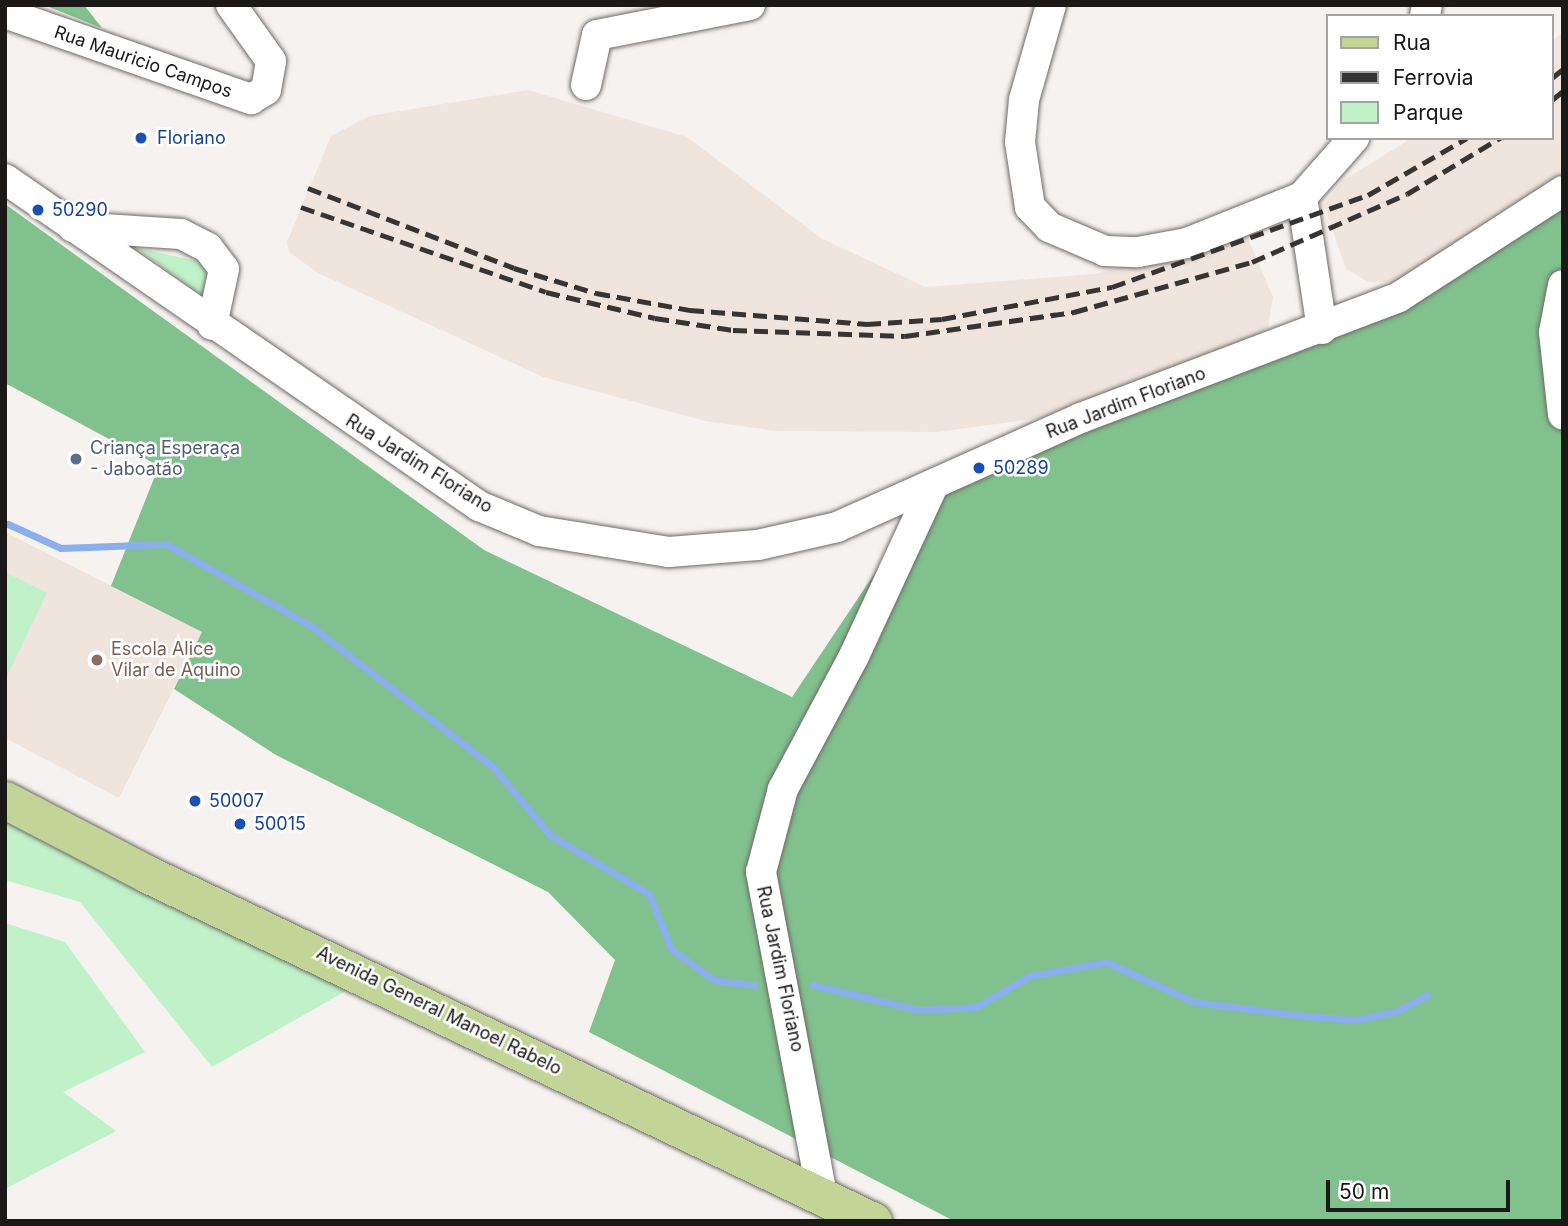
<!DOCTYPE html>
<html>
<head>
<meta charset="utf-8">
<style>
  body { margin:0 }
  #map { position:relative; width:1568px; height:1226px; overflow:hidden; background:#f6f2ef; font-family:Inter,sans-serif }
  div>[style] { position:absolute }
  .built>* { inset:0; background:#f0e5dd }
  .green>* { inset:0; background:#c0f1c8 }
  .forest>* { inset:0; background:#81c18d }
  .stream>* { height:7px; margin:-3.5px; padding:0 3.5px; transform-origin:3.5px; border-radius:3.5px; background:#8baeed }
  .roads { filter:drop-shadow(0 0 2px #6e6a68) drop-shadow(0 0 2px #6e6a68) }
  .minor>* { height:30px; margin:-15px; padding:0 15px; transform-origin:15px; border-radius:15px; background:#fff }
  .major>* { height:37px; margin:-18.5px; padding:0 18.5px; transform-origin:18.5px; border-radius:18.5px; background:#c3d497 }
  .rail>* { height:5px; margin-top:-2.5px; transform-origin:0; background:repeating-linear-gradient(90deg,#363533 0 14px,transparent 0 21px) }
  .dots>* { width:19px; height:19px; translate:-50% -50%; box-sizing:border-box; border:4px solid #fff; border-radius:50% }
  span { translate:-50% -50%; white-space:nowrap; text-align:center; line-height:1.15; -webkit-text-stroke:5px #fff; paint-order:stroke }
  .street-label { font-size:18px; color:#1a1918 }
  .transit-label { font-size:18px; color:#164399 }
  .left { translate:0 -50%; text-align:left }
  .service-label { font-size:18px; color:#4e5e75 }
  .education-label { font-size:18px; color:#785e54 }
  .frame { position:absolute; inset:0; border:7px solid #1a1918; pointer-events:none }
  .legend { position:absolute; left:1326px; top:14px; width:228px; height:126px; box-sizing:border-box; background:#fff; border:2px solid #a3a3a3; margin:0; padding:9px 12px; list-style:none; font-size:21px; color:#1a1918 }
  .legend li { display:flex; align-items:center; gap:14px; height:35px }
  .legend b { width:35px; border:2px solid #a3a3a3 }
  .scale { position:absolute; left:1326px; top:1180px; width:184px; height:32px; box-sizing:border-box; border:4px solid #1a1918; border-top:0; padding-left:9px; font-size:21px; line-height:24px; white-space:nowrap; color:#1a1918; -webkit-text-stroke:5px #fff; paint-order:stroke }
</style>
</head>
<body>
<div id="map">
  <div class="built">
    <div style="clip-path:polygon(1563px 32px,1563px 173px,1396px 282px,1368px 282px,1346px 269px,1324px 205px,1342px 181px,1412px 138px,1552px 138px,1552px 41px)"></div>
    <div style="clip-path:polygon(528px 90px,687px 137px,821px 238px,925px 287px,1095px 274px,1246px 234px,1273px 297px,1268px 327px,1243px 347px,1040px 418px,937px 432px,777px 431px,705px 421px,543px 377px,318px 273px,289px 252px,287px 242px,331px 136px,370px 116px)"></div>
    <div style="clip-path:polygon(7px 533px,202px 632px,119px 798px,5px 738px)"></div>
  </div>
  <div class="green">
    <div style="clip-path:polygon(136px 248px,207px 263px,214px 274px,208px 292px,200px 294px)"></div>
    <div style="clip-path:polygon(7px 573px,47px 593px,6px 678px,5px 577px)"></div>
    <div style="clip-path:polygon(5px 821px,151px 896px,353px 987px,212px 1067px,80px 902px,5px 880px)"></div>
    <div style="clip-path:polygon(5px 923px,65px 942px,145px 1052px,63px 1092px,116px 1131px,5px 1189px)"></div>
  </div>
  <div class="forest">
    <div style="clip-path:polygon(44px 5px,84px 5px,102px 28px)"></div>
    <div style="clip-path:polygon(1563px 184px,1563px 1221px,954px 1221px,589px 1032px,615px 960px,548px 892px,276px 755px,174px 689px,202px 632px,111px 586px,159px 466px,5px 383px,5px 204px,484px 550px,792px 697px,933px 486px,1450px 266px)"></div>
  </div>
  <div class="stream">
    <div style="left:8px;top:524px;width:58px;rotate:24.4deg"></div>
    <div style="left:61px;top:548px;width:105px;rotate:-2.2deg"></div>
    <div style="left:166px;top:544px;width:167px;rotate:29.5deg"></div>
    <div style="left:311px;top:626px;width:232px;rotate:37.8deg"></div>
    <div style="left:494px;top:768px;width:87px;rotate:50.1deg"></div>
    <div style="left:550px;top:835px;width:115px;rotate:30.8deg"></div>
    <div style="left:649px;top:894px;width:59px;rotate:68.2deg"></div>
    <div style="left:671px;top:949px;width:53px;rotate:35.8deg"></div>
    <div style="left:714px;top:980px;width:40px;rotate:7.1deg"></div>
    <div style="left:813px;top:985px;width:109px;rotate:13.3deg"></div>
    <div style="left:919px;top:1010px;width:57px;rotate:-3deg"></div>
    <div style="left:976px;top:1007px;width:62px;rotate:-29.9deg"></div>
    <div style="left:1030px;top:976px;width:77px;rotate:-10.4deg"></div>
    <div style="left:1106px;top:962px;width:97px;rotate:24.4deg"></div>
    <div style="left:1194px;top:1002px;width:113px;rotate:7.1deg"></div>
    <div style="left:1306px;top:1016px;width:50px;rotate:4.6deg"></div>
    <div style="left:1356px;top:1020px;width:42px;rotate:-12.4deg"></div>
    <div style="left:1397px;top:1011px;width:34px;rotate:-28deg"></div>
  </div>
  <div class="roads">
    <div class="minor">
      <div style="left:1051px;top:5px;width:99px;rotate:105.9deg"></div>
      <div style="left:1024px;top:100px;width:42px;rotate:95.4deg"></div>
      <div style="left:1020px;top:142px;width:66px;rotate:81.3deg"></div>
      <div style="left:1030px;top:207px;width:28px;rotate:46deg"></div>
      <div style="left:1049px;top:227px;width:61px;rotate:23.2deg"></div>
      <div style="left:1105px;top:251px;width:33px;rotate:2deg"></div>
      <div style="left:1138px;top:252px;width:50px;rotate:-10.4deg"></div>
      <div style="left:1187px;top:243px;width:124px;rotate:-21.8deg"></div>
      <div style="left:5px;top:13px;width:261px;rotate:19.3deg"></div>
      <div style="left:251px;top:99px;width:17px;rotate:-31deg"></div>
      <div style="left:266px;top:90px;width:29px;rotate:-80deg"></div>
      <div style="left:271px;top:61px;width:69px;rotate:-125.5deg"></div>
      <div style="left:1425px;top:16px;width:11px;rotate:-80deg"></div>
      <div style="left:586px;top:85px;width:51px;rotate:-77.6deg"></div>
      <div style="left:597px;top:35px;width:156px;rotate:-11.1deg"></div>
      <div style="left:5px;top:179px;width:576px;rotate:34.6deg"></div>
      <div style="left:479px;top:506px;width:65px;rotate:22.6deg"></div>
      <div style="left:539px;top:531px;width:132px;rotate:9.2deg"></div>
      <div style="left:669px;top:552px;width:89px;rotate:-4.5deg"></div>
      <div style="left:758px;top:545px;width:81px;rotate:-12.8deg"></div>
      <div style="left:837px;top:527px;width:267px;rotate:-24.1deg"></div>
      <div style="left:1081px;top:418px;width:340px;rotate:-20.8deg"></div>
      <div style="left:1399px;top:297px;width:195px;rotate:-32.9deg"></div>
      <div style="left:73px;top:227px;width:108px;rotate:3.7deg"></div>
      <div style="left:181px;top:234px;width:30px;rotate:27deg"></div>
      <div style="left:208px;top:248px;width:26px;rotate:53deg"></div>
      <div style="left:224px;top:269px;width:57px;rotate:102.1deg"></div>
      <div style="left:1563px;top:285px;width:48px;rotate:100.8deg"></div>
      <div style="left:1554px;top:332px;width:83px;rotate:83.8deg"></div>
      <div style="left:1322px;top:329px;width:134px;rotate:-98.6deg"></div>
      <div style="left:1302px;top:197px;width:79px;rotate:-48.6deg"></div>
      <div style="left:822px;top:1195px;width:329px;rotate:-100.7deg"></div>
      <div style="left:761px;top:872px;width:86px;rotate:-75.2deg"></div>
      <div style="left:783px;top:789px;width:151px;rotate:-61.9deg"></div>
      <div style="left:854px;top:656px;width:187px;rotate:-65.1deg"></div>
    </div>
    <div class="major">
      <div style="left:5px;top:800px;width:160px;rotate:27.5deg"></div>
      <div style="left:147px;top:874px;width:805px;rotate:25.55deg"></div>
    </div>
  </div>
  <div class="rail">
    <div style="left:1552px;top:78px;width:14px;rotate:-39deg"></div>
    <div style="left:1552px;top:100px;width:14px;rotate:-39deg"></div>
    <div style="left:308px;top:188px;width:221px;rotate:21.2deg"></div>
    <div style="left:514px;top:268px;width:86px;rotate:17deg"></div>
    <div style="left:596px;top:293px;width:96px;rotate:10.3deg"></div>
    <div style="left:690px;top:310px;width:178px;rotate:4.5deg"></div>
    <div style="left:867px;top:324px;width:75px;rotate:-3.8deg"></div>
    <div style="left:942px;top:319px;width:173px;rotate:-10.7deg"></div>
    <div style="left:1112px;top:287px;width:272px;rotate:-19.8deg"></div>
    <div style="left:1368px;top:195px;width:114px;rotate:-29.9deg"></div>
    <div style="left:301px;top:207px;width:259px;rotate:19.1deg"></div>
    <div style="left:546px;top:292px;width:112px;rotate:13.4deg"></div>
    <div style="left:655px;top:318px;width:79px;rotate:8.7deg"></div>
    <div style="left:733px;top:330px;width:172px;rotate:2deg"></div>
    <div style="left:905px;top:336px;width:171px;rotate:-8.1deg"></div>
    <div style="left:1074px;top:312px;width:185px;rotate:-15.7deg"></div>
    <div style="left:1252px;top:262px;width:169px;rotate:-23.7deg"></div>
    <div style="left:1407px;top:194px;width:109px;rotate:-31.1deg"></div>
  </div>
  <div class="dots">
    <div style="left:141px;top:138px;background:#1a4fb4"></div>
    <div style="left:38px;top:210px;background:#1a4fb4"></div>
    <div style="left:76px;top:459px;background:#5c6f8a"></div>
    <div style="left:979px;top:468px;background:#1a4fb4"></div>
    <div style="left:97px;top:660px;background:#8d6e63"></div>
    <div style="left:195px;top:801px;background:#1a4fb4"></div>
    <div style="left:240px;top:824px;background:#1a4fb4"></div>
  </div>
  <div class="street-label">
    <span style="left:143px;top:62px;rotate:19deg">Rua Mauricio Campos</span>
    <span style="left:1126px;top:403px;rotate:-21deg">Rua Jardim Floriano</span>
    <span style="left:419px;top:464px;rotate:32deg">Rua Jardim Floriano</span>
    <span style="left:780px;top:969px;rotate:78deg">Rua Jardim Floriano</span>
    <span style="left:439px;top:1011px;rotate:26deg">Avenida General Manoel Rabelo</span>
  </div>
  <div class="transit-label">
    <span class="left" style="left:157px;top:138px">Floriano</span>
    <span class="left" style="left:52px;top:210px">50290</span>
    <span class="left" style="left:993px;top:468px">50289</span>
    <span class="left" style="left:209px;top:801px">50007</span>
    <span class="left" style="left:254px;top:824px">50015</span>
  </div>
  <div class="service-label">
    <span class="left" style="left:90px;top:459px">Criança Esperaça<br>- Jaboatão</span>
  </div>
  <div class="education-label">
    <span class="left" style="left:111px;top:660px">Escola Alice<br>Vilar de Aquino</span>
  </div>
  <div class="frame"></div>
  <ul class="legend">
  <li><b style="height:9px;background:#c3d497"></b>Rua</li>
  <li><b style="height:9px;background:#363533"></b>Ferrovia</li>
  <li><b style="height:19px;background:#c0f1c8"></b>Parque</li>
  </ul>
  <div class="scale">50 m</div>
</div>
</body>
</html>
